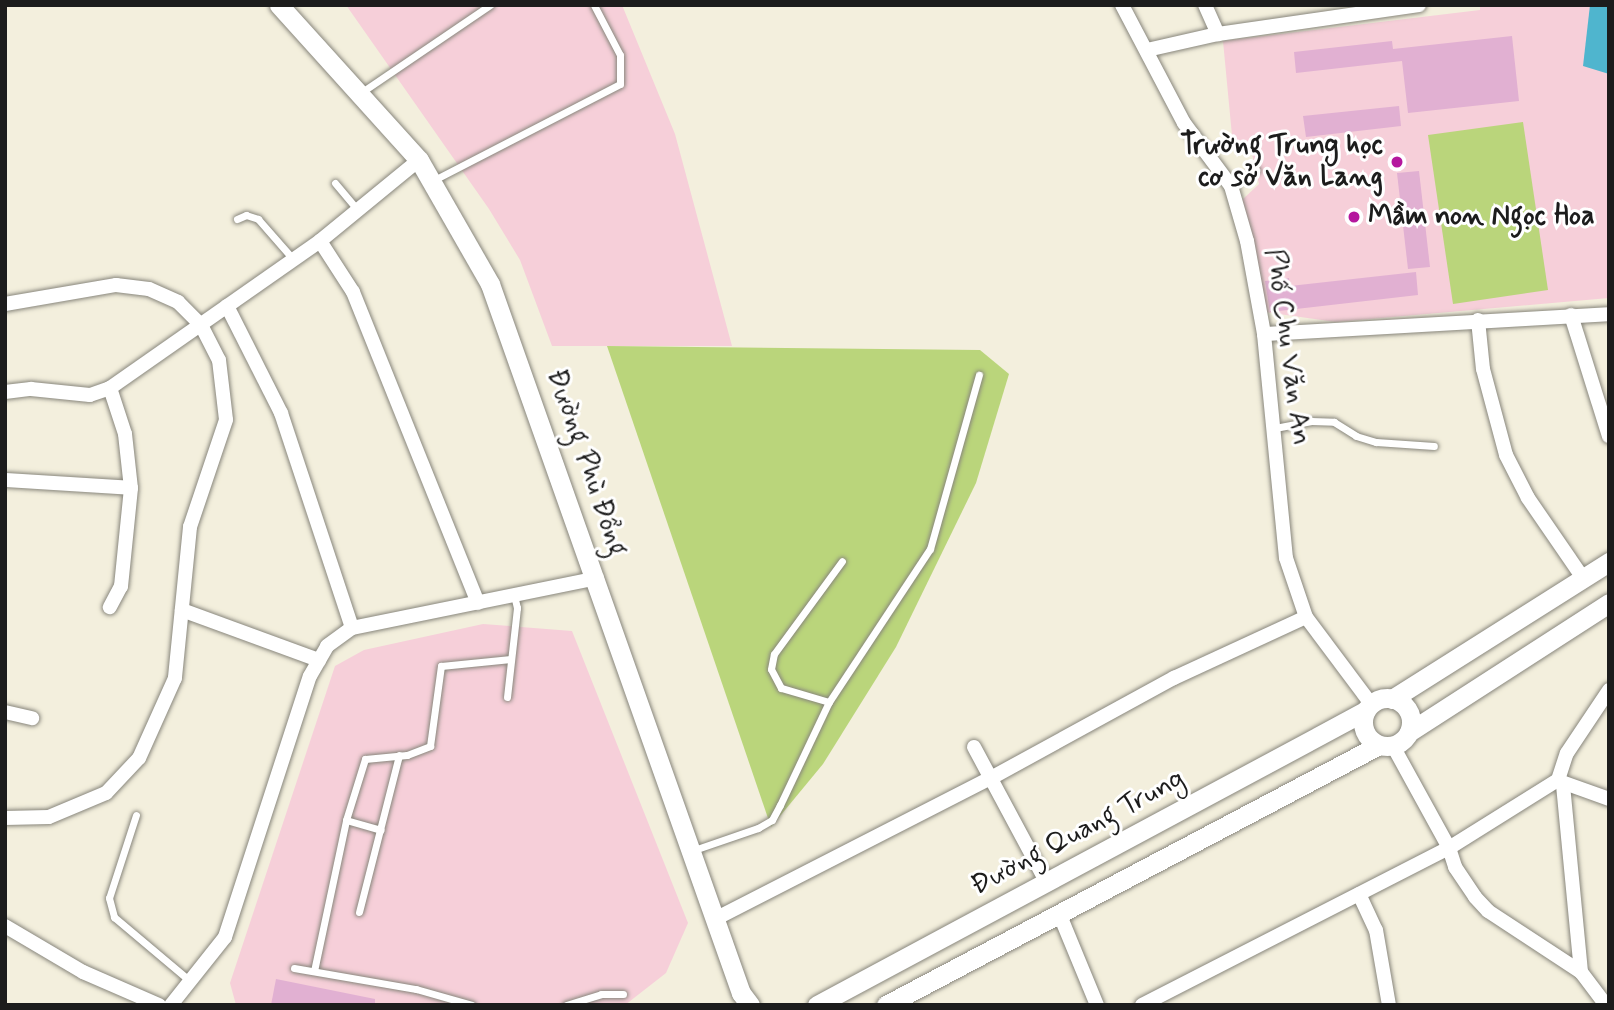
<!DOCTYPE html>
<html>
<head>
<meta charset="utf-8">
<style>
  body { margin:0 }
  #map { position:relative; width:1614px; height:1010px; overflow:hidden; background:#f3efdd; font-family:Mynerve,sans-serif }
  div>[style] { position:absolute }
  .built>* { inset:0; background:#f6cfd9 }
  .green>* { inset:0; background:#bad57b }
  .water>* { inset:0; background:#4fb5ce }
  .building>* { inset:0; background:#e1b0d2 }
  .roads { filter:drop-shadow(0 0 2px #88867c) drop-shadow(0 0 2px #88867c) }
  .lane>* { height:7px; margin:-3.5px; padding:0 3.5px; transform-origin:3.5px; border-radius:3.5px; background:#fff }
  .street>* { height:14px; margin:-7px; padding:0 7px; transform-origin:7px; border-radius:7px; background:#fff }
  .secondary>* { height:19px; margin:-9.5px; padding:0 9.5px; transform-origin:9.5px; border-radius:9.5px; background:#fff }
  .secondary>.ring { margin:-9.5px; padding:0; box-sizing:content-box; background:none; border:19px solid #fff; border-radius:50% }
  .dots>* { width:19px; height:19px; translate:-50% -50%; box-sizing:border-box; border:4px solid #fff; border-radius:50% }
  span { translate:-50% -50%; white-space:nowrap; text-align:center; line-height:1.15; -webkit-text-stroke:6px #fff; paint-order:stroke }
  .poi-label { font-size:28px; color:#1c1c1c; font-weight:700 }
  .right { translate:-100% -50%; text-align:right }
  .left { translate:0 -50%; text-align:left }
  .street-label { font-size:28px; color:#1c1c1c }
  .frame { position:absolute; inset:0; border:7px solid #1c1c1c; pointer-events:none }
</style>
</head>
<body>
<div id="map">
  <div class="built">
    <div style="clip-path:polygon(346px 5px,622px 5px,675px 134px,732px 346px,552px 346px,520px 260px,489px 209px)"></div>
    <div style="clip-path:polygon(1480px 5px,1609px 5px,1609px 298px,1336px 322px,1265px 312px,1242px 200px,1259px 184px,1252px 154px,1233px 146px,1223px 41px,1480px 10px)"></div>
    <div style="clip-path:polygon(483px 624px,572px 631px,688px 923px,666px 973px,625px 1005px,236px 1005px,230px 983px,335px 666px,364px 650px)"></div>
  </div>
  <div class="green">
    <div style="clip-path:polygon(1523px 122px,1548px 290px,1453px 304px,1428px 135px)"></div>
    <div style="clip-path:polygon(607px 346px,980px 350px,1009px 374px,976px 483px,896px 647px,823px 764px,771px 827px)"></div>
  </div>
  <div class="water">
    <div style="clip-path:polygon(1590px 5px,1609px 5px,1609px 74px,1583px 66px)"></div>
  </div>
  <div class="building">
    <div style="clip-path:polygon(1512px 36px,1519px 101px,1408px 113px,1402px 61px,1296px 73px,1294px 52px,1392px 41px,1393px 49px)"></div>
    <div style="clip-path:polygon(1399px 106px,1401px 126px,1306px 137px,1303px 116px)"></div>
    <div style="clip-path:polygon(1419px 171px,1430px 267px,1408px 269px,1397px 173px)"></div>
    <div style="clip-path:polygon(1416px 272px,1418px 295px,1270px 312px,1265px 281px,1289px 278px,1290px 286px)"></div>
    <div style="clip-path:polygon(276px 979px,375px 999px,375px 1005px,271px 1005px)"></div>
  </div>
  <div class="roads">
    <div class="lane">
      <div style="left:362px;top:92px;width:155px;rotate:-34.2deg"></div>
      <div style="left:434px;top:180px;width:209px;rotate:-27.3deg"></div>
      <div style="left:620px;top:84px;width:29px;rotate:-90deg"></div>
      <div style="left:620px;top:55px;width:56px;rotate:-117.5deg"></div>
      <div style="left:335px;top:183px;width:35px;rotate:50deg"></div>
      <div style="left:1231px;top:186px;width:30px;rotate:-33deg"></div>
      <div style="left:237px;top:219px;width:10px;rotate:-24deg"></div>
      <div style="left:246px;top:215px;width:13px;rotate:18deg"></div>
      <div style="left:258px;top:219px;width:53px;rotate:48.8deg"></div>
      <div style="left:1275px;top:428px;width:37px;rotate:-11deg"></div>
      <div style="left:1311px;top:421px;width:23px;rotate:2deg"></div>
      <div style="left:1334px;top:422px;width:26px;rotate:32deg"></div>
      <div style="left:1356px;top:436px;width:21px;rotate:17deg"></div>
      <div style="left:1376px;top:442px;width:58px;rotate:3.9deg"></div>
      <div style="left:507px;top:697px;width:90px;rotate:-83.6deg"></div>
      <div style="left:517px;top:608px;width:13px;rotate:-103deg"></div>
      <div style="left:829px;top:702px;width:50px;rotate:-163.7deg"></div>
      <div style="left:781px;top:688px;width:21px;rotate:-118deg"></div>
      <div style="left:771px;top:669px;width:15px;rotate:-79deg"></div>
      <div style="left:774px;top:654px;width:115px;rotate:-53.8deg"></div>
      <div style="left:136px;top:815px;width:87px;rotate:108deg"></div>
      <div style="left:109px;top:898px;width:20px;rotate:75deg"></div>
      <div style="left:114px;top:917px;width:99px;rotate:40.1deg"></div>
      <div style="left:346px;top:820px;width:36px;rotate:16deg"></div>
      <div style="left:694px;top:850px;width:68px;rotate:-19deg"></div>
      <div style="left:758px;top:828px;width:16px;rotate:-30deg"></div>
      <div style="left:772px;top:820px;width:17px;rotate:-62deg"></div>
      <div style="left:780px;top:805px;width:114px;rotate:-64.6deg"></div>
      <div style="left:829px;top:702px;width:183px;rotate:-56.6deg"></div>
      <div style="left:930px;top:549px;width:181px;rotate:-74.3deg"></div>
      <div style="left:359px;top:912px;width:162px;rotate:-75.7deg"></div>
      <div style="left:294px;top:968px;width:124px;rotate:9.8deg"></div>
      <div style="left:416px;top:989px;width:58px;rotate:15.9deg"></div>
      <div style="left:314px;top:971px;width:154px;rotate:-78deg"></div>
      <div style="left:346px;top:820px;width:64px;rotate:-72.7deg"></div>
      <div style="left:365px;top:759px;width:42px;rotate:-5.4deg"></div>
      <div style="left:407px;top:755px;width:25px;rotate:-21deg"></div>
      <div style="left:430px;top:746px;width:81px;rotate:-82.2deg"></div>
      <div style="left:441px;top:666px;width:70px;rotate:-5.7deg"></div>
      <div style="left:566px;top:1005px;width:37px;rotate:-17deg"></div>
      <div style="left:601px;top:994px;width:22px"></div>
    </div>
    <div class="street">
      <div style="left:1122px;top:5px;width:133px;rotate:62.3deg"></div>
      <div style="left:1184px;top:123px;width:79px;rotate:53.3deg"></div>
      <div style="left:1231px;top:186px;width:57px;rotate:73.8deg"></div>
      <div style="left:1247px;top:241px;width:95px;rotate:79.6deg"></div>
      <div style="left:1264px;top:334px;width:225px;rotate:84.4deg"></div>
      <div style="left:1286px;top:558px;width:62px;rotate:71.3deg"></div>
      <div style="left:1306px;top:617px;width:109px;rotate:53.2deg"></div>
      <div style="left:1205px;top:5px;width:32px;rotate:66deg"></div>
      <div style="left:1147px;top:50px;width:73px;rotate:-12.7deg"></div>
      <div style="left:1218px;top:34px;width:203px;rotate:-8.2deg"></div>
      <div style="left:320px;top:241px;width:61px;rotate:57.1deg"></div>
      <div style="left:353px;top:292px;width:335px;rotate:68.1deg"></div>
      <div style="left:5px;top:304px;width:113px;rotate:-9.7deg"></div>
      <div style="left:116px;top:285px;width:33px;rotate:7deg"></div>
      <div style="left:149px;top:289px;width:32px;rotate:24deg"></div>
      <div style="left:178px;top:302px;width:33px;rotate:45deg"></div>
      <div style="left:201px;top:325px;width:39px;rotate:63deg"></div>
      <div style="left:219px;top:360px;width:60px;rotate:83.3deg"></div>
      <div style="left:226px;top:420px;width:113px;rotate:108.6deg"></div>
      <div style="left:190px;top:527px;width:152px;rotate:95.7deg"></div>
      <div style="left:175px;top:678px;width:88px;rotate:114.2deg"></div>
      <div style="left:139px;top:758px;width:48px;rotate:133.3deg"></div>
      <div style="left:106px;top:793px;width:62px;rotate:157.2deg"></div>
      <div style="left:49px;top:817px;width:44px;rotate:178.7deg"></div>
      <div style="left:227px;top:306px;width:120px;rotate:63.2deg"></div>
      <div style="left:281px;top:413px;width:226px;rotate:71.7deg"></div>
      <div style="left:1571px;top:315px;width:127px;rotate:72.6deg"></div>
      <div style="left:1478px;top:320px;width:49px;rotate:84.2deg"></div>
      <div style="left:1483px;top:369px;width:89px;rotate:75deg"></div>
      <div style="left:1506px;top:455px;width:48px;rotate:62.9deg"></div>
      <div style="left:1528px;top:498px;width:97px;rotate:55.5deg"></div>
      <div style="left:1264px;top:334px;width:346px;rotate:-3.3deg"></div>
      <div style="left:110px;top:388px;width:48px;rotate:71.9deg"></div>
      <div style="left:125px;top:434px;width:54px;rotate:83.7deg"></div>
      <div style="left:131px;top:488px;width:99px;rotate:95.8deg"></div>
      <div style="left:121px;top:586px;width:24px;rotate:118deg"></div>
      <div style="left:5px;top:392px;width:26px;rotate:-7deg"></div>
      <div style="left:31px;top:389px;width:59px;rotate:5.8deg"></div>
      <div style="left:90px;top:395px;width:21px;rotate:-19deg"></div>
      <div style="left:110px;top:388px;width:256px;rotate:-35deg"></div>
      <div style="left:320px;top:241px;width:128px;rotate:-39.3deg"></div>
      <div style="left:5px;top:480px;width:126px;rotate:3.6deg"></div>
      <div style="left:182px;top:610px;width:146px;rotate:20.1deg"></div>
      <div style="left:5px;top:712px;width:28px;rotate:13deg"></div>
      <div style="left:1393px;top:746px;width:116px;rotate:61.2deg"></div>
      <div style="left:1449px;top:848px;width:20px;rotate:72deg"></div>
      <div style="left:1455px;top:867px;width:36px;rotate:56deg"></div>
      <div style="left:1475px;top:897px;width:19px;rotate:47deg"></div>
      <div style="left:1488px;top:911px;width:111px;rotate:33.3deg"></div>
      <div style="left:1581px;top:972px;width:41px;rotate:52.9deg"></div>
      <div style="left:974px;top:747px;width:152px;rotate:61.8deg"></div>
      <div style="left:1559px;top:781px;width:53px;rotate:19.8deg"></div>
      <div style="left:1563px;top:785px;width:188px;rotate:84.5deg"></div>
      <div style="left:1359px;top:894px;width:40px;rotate:65deg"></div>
      <div style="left:1376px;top:930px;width:76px;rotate:80.2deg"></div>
      <div style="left:1059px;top:913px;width:100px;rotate:67.6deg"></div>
      <div style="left:715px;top:919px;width:310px;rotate:-27.1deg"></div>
      <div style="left:991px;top:778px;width:209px;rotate:-28.7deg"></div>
      <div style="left:1174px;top:678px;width:145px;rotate:-24.8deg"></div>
      <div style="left:5px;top:926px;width:91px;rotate:30.5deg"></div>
      <div style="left:83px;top:972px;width:83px;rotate:23.5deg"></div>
      <div style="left:171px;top:1005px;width:87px;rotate:-51.5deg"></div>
      <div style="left:225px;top:937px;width:274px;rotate:-72deg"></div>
      <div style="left:310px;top:676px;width:34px;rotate:-60deg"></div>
      <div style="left:327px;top:646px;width:31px;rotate:-36deg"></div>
      <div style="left:352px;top:628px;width:250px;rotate:-11.5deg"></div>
      <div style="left:1142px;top:1005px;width:345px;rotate:-27.1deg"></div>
      <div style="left:1449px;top:848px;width:128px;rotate:-32deg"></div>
      <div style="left:1558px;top:780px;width:28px;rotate:-72deg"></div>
      <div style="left:1567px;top:753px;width:76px;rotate:-56.3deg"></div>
    </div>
    <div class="secondary">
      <div style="left:279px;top:5px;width:209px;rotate:47.9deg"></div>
      <div style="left:419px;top:160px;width:143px;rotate:60.2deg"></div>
      <div style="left:490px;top:284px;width:752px;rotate:70.51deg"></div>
      <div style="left:741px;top:993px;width:15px;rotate:53deg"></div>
      <div class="ring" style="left:1363px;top:698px;width:29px;height:29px"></div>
      <div style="left:1392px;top:699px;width:257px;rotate:-32.3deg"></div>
      <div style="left:1409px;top:732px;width:238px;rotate:-32.8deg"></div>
      <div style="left:817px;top:1005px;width:622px;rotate:-28.21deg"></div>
      <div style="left:886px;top:1005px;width:557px;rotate:-27.81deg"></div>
    </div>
  </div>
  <div class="dots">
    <div style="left:1397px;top:162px;background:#b5179e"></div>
    <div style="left:1354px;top:217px;background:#b5179e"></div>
  </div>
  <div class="poi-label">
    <span class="right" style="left:1383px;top:162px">Trường Trung học<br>cơ sở Văn Lang</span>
    <span class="left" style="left:1368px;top:217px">Mầm non Ngọc Hoa</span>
  </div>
  <div class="street-label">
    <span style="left:1287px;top:347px;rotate:82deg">Phố Chu Văn An</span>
    <span style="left:586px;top:463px;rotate:71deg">Đường Phù Đổng</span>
    <span style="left:1078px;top:833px;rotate:-28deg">Đường Quang Trung</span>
  </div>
  <div class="frame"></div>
</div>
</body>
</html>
